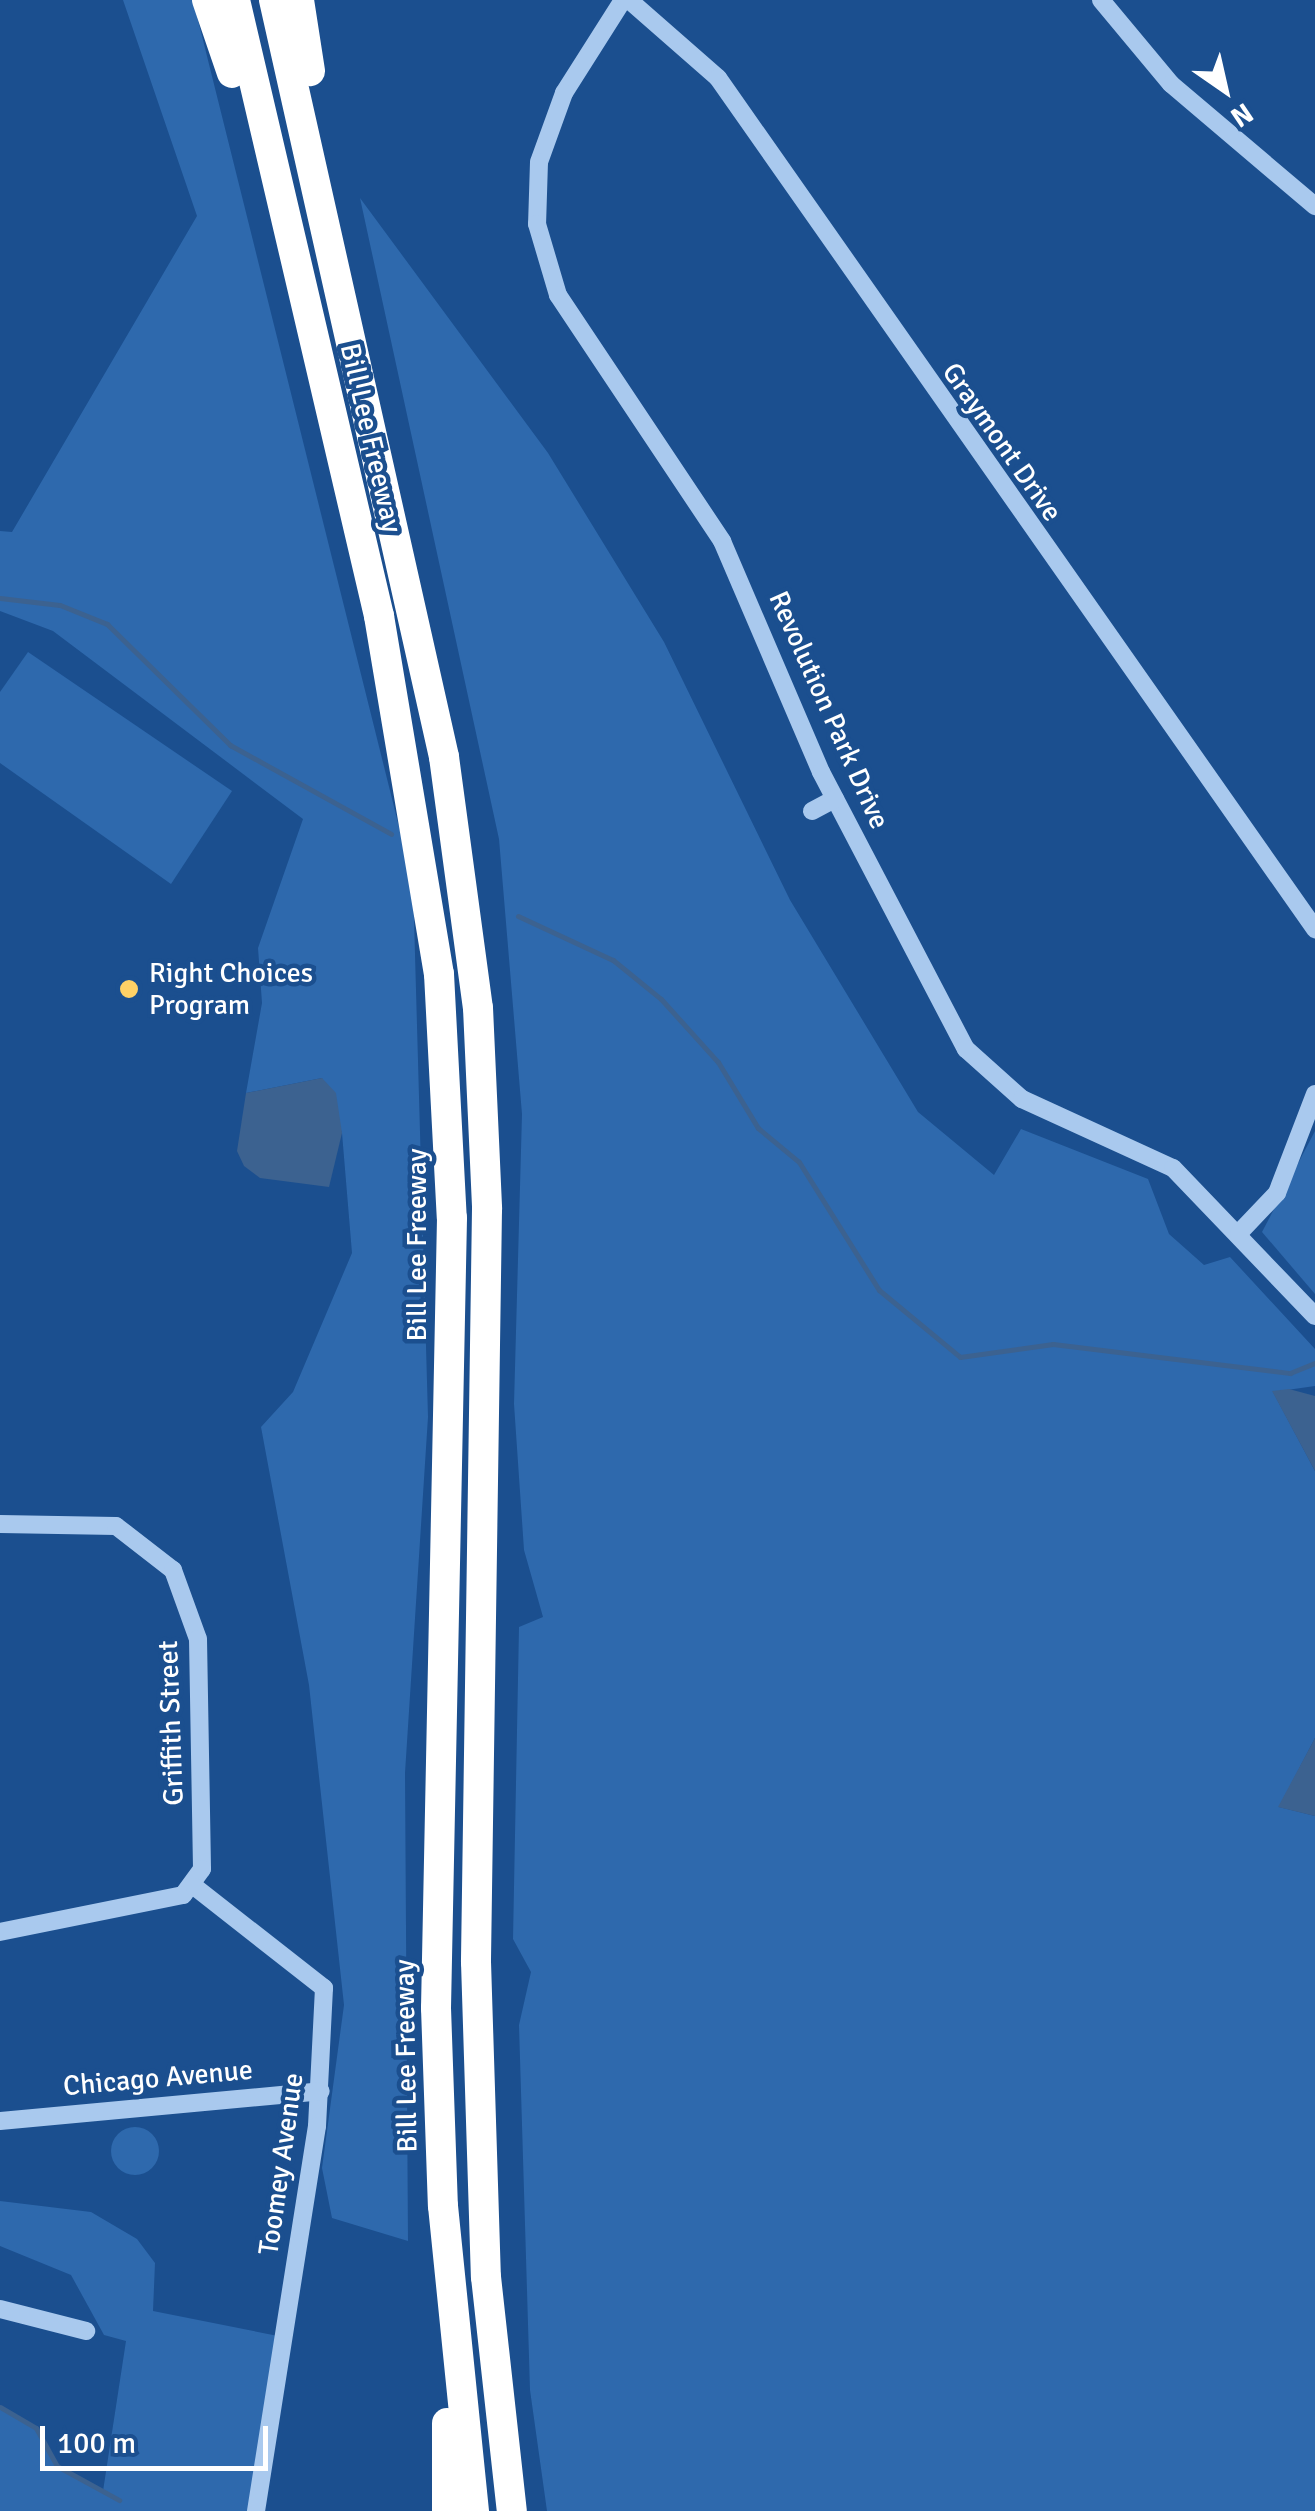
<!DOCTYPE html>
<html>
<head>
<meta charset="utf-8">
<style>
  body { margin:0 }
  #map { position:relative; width:1315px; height:2511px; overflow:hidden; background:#1b4f8f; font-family:Signika,sans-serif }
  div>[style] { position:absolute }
  .green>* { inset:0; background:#2e69ad }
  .round { border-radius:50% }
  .water>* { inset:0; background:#3c6290 }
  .stream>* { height:5px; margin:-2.5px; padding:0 2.5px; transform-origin:2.5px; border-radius:2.5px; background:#3c6290 }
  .minor>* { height:18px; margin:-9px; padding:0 9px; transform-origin:9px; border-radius:9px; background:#a9c9ee }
  .highway>* { height:30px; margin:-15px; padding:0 15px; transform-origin:15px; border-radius:15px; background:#fff }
  .dots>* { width:28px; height:28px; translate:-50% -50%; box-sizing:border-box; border:5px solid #1b4f8f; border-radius:50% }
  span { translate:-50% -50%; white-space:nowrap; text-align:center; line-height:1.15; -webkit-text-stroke:9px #1b4f8f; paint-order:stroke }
  .street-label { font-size:28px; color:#fff }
  .poi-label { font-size:28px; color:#fff }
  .left { translate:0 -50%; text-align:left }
  .north { position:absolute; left:1175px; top:40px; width:100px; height:100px; -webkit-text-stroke:8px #1b4f8f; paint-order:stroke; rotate:146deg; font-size:28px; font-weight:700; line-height:40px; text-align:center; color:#fff }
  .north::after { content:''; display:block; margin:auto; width:35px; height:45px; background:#fff; clip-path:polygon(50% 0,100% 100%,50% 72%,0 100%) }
  .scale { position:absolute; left:40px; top:2426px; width:228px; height:45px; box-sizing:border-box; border:5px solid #fff; border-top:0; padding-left:12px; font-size:30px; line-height:35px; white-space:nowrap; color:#fff; -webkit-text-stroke:8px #1b4f8f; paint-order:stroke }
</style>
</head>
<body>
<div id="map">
  <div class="green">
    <div style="clip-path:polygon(123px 0,193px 0,413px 883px,428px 1417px,405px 1773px,408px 2241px,332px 2218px,322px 2168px,344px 2005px,309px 1685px,261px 1427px,293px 1392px,352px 1253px,342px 1133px,322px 1078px,246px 1093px,262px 1003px,258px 948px,303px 819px,53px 631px,0 611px,0 531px,12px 532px,197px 216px)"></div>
    <div style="clip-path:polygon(360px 198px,548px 453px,664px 642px,790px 900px,918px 1112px,994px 1175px,1021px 1129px,1148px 1179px,1169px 1234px,1204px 1265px,1230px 1257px,1315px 1349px,1315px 1386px,1273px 1392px,1315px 1471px,1315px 1738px,1279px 1807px,1315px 1816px,1315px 2511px,547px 2511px,530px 2390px,519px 2025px,531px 1972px,513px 1939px,519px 1627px,543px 1617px,524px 1550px,514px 1404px,522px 1114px,499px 839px)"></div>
    <div style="clip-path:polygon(28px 652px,232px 791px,171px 884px,0 763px,0 692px)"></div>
    <div style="clip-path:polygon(1315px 1131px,1315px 1294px,1262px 1232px)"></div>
    <div class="round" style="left:111px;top:2127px;width:48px;height:48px"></div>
    <div style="clip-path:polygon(0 2201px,91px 2212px,137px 2239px,155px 2263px,153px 2311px,283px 2337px,256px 2511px,0 2511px,0 2407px,36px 2428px,57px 2466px,103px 2491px,126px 2341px,104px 2335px,71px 2275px,0 2246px)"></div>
  </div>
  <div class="water">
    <div style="clip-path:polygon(322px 1078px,336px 1093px,342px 1133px,329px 1187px,260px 1178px,244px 1166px,237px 1151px,246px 1093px)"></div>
    <div style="clip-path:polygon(1289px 1389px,1315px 1396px,1315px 1471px,1272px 1391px)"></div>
    <div style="clip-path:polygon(1315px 1738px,1315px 1816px,1278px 1807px)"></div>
  </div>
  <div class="stream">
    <div style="left:0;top:598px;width:60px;rotate:6.7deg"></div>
    <div style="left:60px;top:605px;width:51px;rotate:22deg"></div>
    <div style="left:107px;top:624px;width:173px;rotate:44.5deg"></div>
    <div style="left:230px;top:745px;width:184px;rotate:28.9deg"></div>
    <div style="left:518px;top:916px;width:105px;rotate:24.9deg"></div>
    <div style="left:613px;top:960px;width:62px;rotate:39.1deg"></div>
    <div style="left:661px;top:999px;width:85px;rotate:47.9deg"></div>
    <div style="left:718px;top:1062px;width:77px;rotate:58.8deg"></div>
    <div style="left:758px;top:1128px;width:53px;rotate:39.7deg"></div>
    <div style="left:799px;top:1162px;width:151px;rotate:58deg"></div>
    <div style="left:879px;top:1290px;width:105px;rotate:39.6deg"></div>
    <div style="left:960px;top:1357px;width:94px;rotate:-8deg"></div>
    <div style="left:1053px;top:1344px;width:239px;rotate:7deg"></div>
    <div style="left:1290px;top:1373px;width:27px;rotate:-22deg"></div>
    <div style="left:0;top:2407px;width:42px;rotate:30.3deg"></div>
    <div style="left:36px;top:2428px;width:43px;rotate:61.1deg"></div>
    <div style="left:57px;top:2466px;width:71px;rotate:28.7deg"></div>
  </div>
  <div class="minor">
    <div style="left:623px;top:0;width:110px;rotate:122.4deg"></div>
    <div style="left:564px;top:93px;width:73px;rotate:109.9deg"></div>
    <div style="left:539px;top:162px;width:62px;rotate:91.8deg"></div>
    <div style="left:537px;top:224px;width:74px;rotate:73.5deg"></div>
    <div style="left:558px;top:295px;width:296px;rotate:56.3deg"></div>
    <div style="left:722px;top:541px;width:251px;rotate:66.8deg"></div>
    <div style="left:821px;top:772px;width:313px;rotate:62.4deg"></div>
    <div style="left:966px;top:1049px;width:75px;rotate:41.8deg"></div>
    <div style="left:1022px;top:1099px;width:166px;rotate:24.6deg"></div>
    <div style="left:1173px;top:1168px;width:205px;rotate:46.2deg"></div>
    <div style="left:629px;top:0;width:118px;rotate:41.2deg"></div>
    <div style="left:718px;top:78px;width:1040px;rotate:54.95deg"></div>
    <div style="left:1101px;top:0;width:109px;rotate:50.2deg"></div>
    <div style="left:1171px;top:84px;width:189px;rotate:40.3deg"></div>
    <div style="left:812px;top:811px;width:26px;rotate:-28deg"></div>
    <div style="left:1239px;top:1233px;width:55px;rotate:-46.5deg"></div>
    <div style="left:1277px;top:1193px;width:106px;rotate:-69deg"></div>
    <div style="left:0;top:1524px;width:116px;rotate:1deg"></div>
    <div style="left:116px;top:1526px;width:72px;rotate:37.7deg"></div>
    <div style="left:173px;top:1570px;width:73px;rotate:70.1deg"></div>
    <div style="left:198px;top:1639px;width:230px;rotate:89deg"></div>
    <div style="left:202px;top:1869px;width:32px;rotate:126deg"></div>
    <div style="left:183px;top:1895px;width:187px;rotate:168.6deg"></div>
    <div style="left:195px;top:1887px;width:164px;rotate:38.1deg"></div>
    <div style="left:324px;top:1988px;width:138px;rotate:92.9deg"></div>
    <div style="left:317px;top:2126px;width:390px;rotate:99deg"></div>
    <div style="left:0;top:2121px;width:322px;rotate:-5.3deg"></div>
    <div style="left:0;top:2309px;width:89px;rotate:14.3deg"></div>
  </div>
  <div class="highway">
    <div style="left:207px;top:0;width:77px;rotate:71.1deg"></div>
    <div style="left:235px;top:0;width:633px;rotate:76.84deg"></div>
    <div style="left:379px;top:616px;width:363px;rotate:80.5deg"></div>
    <div style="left:439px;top:974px;width:244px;rotate:87deg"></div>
    <div style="left:452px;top:1218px;width:790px;rotate:91.16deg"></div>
    <div style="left:436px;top:2008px;width:198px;rotate:88deg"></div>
    <div style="left:443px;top:2206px;width:307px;rotate:84.2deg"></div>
    <div style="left:274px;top:0;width:776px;rotate:77.34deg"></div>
    <div style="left:444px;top:757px;width:253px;rotate:82.3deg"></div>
    <div style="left:478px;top:1008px;width:201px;rotate:87.4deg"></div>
    <div style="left:487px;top:1209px;width:753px;rotate:90.84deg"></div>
    <div style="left:476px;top:1962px;width:315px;rotate:88.2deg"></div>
    <div style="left:486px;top:2277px;width:235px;rotate:83.7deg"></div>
    <div style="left:299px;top:0;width:72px;rotate:81.2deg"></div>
    <div style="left:447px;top:2423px;width:88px;rotate:90deg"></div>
  </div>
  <div class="dots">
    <div style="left:129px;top:989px;background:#ffd166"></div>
  </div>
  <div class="street-label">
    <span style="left:371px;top:438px;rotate:77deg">Bill Lee Freeway</span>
    <span style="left:1002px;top:442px;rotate:55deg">Graymont Drive</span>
    <span style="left:829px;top:710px;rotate:66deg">Revolution Park Drive</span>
    <span style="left:417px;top:1245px;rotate:-90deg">Bill Lee Freeway</span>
    <span style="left:171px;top:1723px;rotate:-92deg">Griffith Street</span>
    <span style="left:406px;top:2056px;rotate:-91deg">Bill Lee Freeway</span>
    <span style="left:158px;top:2078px;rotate:-5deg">Chicago Avenue</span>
    <span style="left:281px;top:2164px;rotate:-82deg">Toomey Avenue</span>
  </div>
  <div class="poi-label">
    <span class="left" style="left:149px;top:989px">Right Choices<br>Program</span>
  </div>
  <div class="north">N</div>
  <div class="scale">100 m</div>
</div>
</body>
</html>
